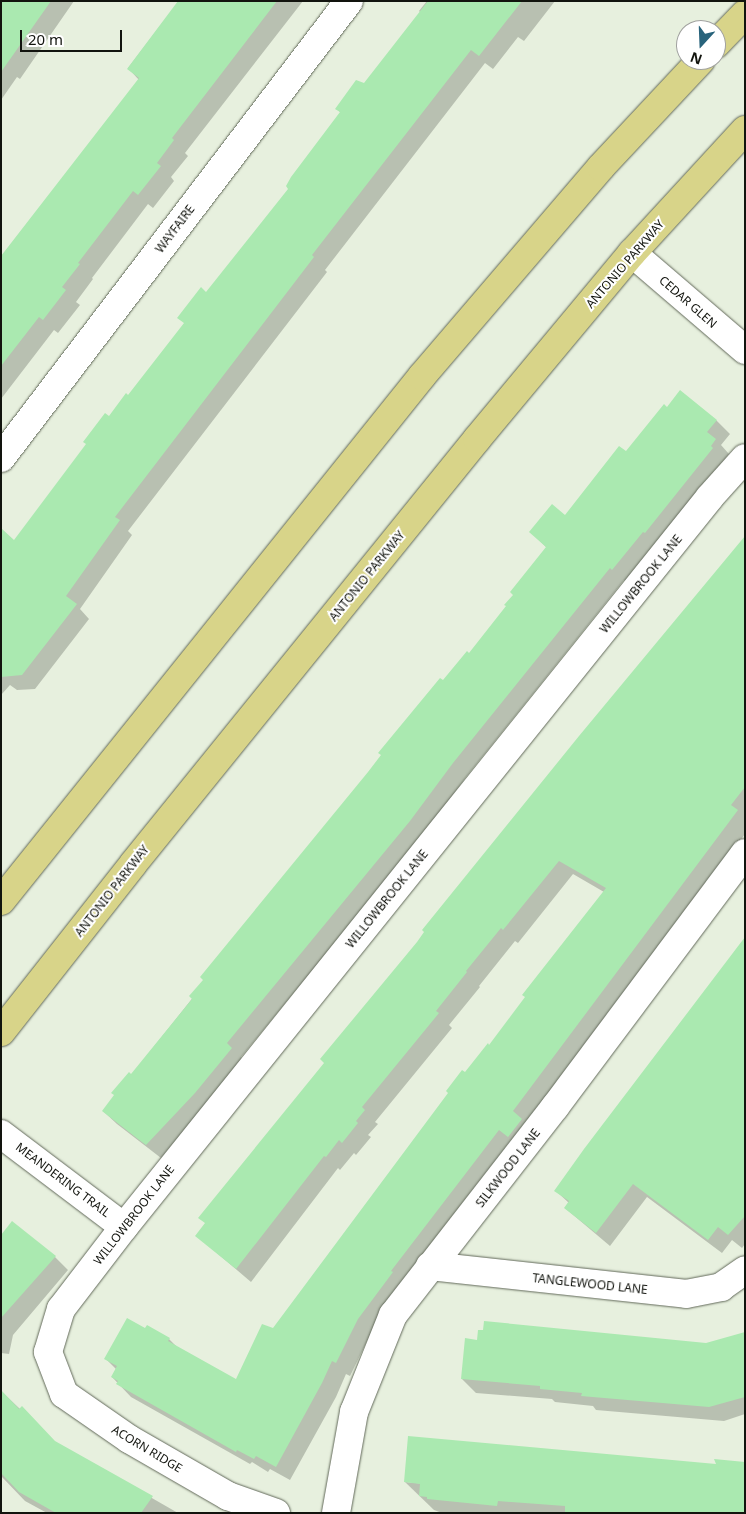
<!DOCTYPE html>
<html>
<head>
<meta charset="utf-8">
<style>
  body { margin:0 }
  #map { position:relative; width:746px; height:1514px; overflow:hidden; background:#e7f0de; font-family:"Noto Sans",sans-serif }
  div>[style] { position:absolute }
  .shadow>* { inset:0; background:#0003 }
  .building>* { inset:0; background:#aae9b0 }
  .roads { filter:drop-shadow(0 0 1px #62695a) drop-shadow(0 0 1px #62695a) }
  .minor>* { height:28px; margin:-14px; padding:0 14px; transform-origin:14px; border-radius:14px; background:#fff }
  .major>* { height:28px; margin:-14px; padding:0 14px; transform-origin:14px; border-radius:14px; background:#d8d489 }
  span { translate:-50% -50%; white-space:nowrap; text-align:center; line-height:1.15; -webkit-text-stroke:4px #fff; paint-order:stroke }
  .street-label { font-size:12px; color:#12140e }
  .frame { position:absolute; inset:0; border:2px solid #12140e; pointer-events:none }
  .north { position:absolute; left:676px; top:20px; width:50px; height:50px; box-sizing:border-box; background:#fff; border:1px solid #a0a19f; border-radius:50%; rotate:200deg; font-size:14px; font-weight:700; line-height:20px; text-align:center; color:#12140e }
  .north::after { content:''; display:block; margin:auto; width:18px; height:22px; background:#28637b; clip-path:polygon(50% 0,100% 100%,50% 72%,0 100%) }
  .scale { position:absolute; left:20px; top:30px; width:102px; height:22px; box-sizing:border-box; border:2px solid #12140e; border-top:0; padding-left:6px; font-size:15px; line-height:18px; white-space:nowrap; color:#12140e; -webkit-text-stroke:4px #fff; paint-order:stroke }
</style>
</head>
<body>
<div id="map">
  <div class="shadow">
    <div style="clip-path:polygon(1px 1px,74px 1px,20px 79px,17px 77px,1px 100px)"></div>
    <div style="clip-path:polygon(179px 1px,303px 1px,185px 153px,188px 156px,171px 177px,174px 181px,153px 208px,148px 204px,92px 278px,93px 279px,76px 302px,80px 305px,58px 333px,54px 330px,1px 399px,1px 257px,139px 80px,128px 68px)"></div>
    <div style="clip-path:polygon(427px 1px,555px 1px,524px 41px,518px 37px,493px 69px,485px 63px,325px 270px,327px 272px,128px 531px,132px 535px,80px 609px,89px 619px,35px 689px,17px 690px,10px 685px,1px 695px,1px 549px,15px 541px,109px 418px,129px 396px,290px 189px,341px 113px,337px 109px,364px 85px,421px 13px,419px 11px)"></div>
    <div style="clip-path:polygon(667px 408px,716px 420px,730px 434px,721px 445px,729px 454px,724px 460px,726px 462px,626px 582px,624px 580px,466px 777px,424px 835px,241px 1057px,245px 1062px,178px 1142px,175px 1141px,161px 1158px,117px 1124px,103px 1111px,443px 682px,469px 655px,507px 607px,547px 548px,531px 532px,565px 517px)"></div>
    <div style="clip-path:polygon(745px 538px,745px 834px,371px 1333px,350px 1376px,346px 1374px,336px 1397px,290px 1480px,270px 1469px,268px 1472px,252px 1462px,250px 1464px,131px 1397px,112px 1377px,116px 1369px,106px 1359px,146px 1330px,169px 1339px,178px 1348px,237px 1381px,465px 1074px,490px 1047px,604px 892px,573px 874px,518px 943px,515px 941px,479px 986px,480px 987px,449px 1025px,452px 1028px,375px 1122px,378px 1124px,368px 1135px,371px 1137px,356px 1155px,354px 1153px,340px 1170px,338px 1168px,251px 1282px,197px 1236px,426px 932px)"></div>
    <div style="clip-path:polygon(745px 938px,745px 1244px,742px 1248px,732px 1240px,722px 1253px,647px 1197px,610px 1246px,565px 1208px,569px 1203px,556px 1191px)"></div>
    <div style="clip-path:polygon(1px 1237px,55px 1257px,68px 1270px,13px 1335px,9px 1354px,1px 1353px)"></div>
    <div style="clip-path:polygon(745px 1334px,745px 1414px,724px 1421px,596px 1410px,593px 1406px,555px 1402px,552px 1399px,476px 1393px,462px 1379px,706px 1345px)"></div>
    <div style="clip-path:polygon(1px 1391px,56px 1443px,178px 1513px,47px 1513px,25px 1501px,1px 1476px)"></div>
    <div style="clip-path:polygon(405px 1482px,745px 1513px,442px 1513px,434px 1510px)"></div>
  </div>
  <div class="building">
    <div style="clip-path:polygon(1px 1px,51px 1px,1px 72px)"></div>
    <div style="clip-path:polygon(178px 1px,277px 1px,172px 138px,174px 140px,157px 163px,161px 166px,138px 195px,133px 191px,78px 263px,80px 264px,62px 287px,66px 290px,43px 320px,39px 317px,1px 366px,1px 256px,139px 78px,127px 69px)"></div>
    <div style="clip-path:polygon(428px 1px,522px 1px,479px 56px,471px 50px,312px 255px,314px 257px,115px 517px,120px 520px,66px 596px,77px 604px,22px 675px,1px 677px,1px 528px,14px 540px,86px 444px,83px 442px,105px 413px,109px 416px,126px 393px,128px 395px,184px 323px,177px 318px,201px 287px,206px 292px,288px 189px,286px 186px,291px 177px,340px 112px,335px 109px,356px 80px,364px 83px)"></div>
    <div style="clip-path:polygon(680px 390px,717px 420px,707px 432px,716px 439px,711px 446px,713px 448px,645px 533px,643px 532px,612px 570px,610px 568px,453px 763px,410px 821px,227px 1043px,232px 1048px,195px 1093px,146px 1145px,138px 1139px,102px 1111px,114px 1095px,111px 1093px,129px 1072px,131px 1074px,192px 999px,189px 996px,203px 980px,200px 977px,368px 772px,381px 755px,378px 753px,440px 678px,443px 680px,467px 651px,469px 653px,506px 606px,504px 605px,513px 595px,510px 592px,546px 547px,529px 532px,552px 504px,565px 515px,619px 446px,626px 451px,664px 404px,667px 407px)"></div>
    <div style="clip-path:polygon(745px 536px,745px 787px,731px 805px,738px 810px,513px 1111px,522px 1119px,508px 1137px,499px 1130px,391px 1271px,393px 1272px,358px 1319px,336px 1363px,332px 1361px,322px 1383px,276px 1467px,256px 1456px,254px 1459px,237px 1450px,236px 1452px,116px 1384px,118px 1381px,111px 1377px,117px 1366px,104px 1359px,127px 1318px,145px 1328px,147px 1325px,170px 1338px,168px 1341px,236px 1379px,262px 1324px,273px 1328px,448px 1093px,446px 1091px,462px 1070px,465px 1072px,488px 1043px,489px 1045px,525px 997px,522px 995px,606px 888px,559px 861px,503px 930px,501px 928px,466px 971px,467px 972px,436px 1011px,439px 1013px,362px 1107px,365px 1110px,356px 1121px,358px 1123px,342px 1143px,339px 1140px,326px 1157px,324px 1156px,236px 1269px,195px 1236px,205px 1223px,198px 1218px,324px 1063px,320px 1059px,417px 942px,424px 932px,422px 930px,579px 736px)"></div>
    <div style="clip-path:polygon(745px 937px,745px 1216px,728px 1235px,718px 1227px,708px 1240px,633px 1184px,596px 1233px,564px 1208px,569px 1201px,554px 1191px,584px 1149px)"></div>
    <div style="clip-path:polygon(12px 1221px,56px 1256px,1px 1318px,1px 1235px)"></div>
    <div style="clip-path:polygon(484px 1321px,706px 1343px,745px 1332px,745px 1397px,709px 1407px,581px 1396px,582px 1393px,540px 1389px,540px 1386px,461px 1379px,465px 1338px,477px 1340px,478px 1330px,483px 1330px)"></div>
    <div style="clip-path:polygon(1px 1390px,19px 1409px,22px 1406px,55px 1441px,153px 1496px,141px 1513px,56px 1513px,19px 1492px,1px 1473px)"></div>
    <div style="clip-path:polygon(408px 1436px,716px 1464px,714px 1459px,745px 1462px,745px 1513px,565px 1513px,565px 1506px,498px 1501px,497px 1506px,427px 1499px,427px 1497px,419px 1496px,420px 1484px,404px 1482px)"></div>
  </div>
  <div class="roads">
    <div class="minor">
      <div style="left:632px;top:253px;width:149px;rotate:40.6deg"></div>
      <div style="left:1px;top:458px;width:574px;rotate:-52.71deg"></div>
      <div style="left:1px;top:1134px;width:154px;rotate:37.1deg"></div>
      <div style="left:430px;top:1266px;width:258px;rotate:6.2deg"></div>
      <div style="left:686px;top:1294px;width:36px;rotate:-11deg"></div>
      <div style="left:721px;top:1287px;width:29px;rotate:-35deg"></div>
      <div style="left:276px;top:1513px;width:51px;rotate:-160.5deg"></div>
      <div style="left:228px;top:1496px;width:114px;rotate:-150.1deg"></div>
      <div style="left:129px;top:1439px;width:79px;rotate:-145.3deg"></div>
      <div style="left:64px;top:1394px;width:45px;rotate:-110.9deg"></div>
      <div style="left:48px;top:1352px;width:45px;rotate:-73.2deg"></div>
      <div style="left:61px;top:1309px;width:103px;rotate:-52.5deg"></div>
      <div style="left:124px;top:1227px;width:936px;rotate:-51.24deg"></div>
      <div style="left:710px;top:497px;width:52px;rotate:-48.1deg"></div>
      <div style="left:336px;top:1513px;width:103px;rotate:-79.9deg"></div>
      <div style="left:354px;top:1412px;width:105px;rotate:-68.1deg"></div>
      <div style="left:393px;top:1315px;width:264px;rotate:-52.1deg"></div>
      <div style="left:555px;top:1107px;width:317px;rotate:-53.2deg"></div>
    </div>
    <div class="major">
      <div style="left:716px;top:44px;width:42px;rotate:-46deg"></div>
      <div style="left:1px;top:901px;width:673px;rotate:-51.27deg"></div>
      <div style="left:422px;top:376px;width:275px;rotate:-49.4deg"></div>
      <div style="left:601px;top:167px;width:146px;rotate:-46.9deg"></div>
      <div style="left:1px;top:1032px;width:214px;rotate:-51.8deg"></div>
      <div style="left:133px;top:864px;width:547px;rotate:-51.01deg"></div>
      <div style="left:477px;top:439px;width:242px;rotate:-50.2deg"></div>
      <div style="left:632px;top:253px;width:167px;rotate:-47.4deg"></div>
    </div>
  </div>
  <div class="street-label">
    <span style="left:175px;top:229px;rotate:-53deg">WAYFAIRE</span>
    <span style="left:625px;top:264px;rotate:-49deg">ANTONIO PARKWAY</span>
    <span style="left:688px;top:302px;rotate:41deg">CEDAR GLEN</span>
    <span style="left:367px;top:576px;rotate:-51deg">ANTONIO PARKWAY</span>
    <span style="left:641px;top:584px;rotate:-51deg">WILLOWBROOK LANE</span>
    <span style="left:112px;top:891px;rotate:-52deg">ANTONIO PARKWAY</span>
    <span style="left:387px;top:899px;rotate:-51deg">WILLOWBROOK LANE</span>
    <span style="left:508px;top:1168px;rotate:-52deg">SILKWOOD LANE</span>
    <span style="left:63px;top:1180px;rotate:37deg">MEANDERING TRAIL</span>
    <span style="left:134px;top:1215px;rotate:-52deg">WILLOWBROOK LANE</span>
    <span style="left:590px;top:1284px;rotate:6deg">TANGLEWOOD LANE</span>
    <span style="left:147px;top:1449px;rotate:31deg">ACORN RIDGE</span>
  </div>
  <div class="frame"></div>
  <div class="north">N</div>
  <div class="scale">20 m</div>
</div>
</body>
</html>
